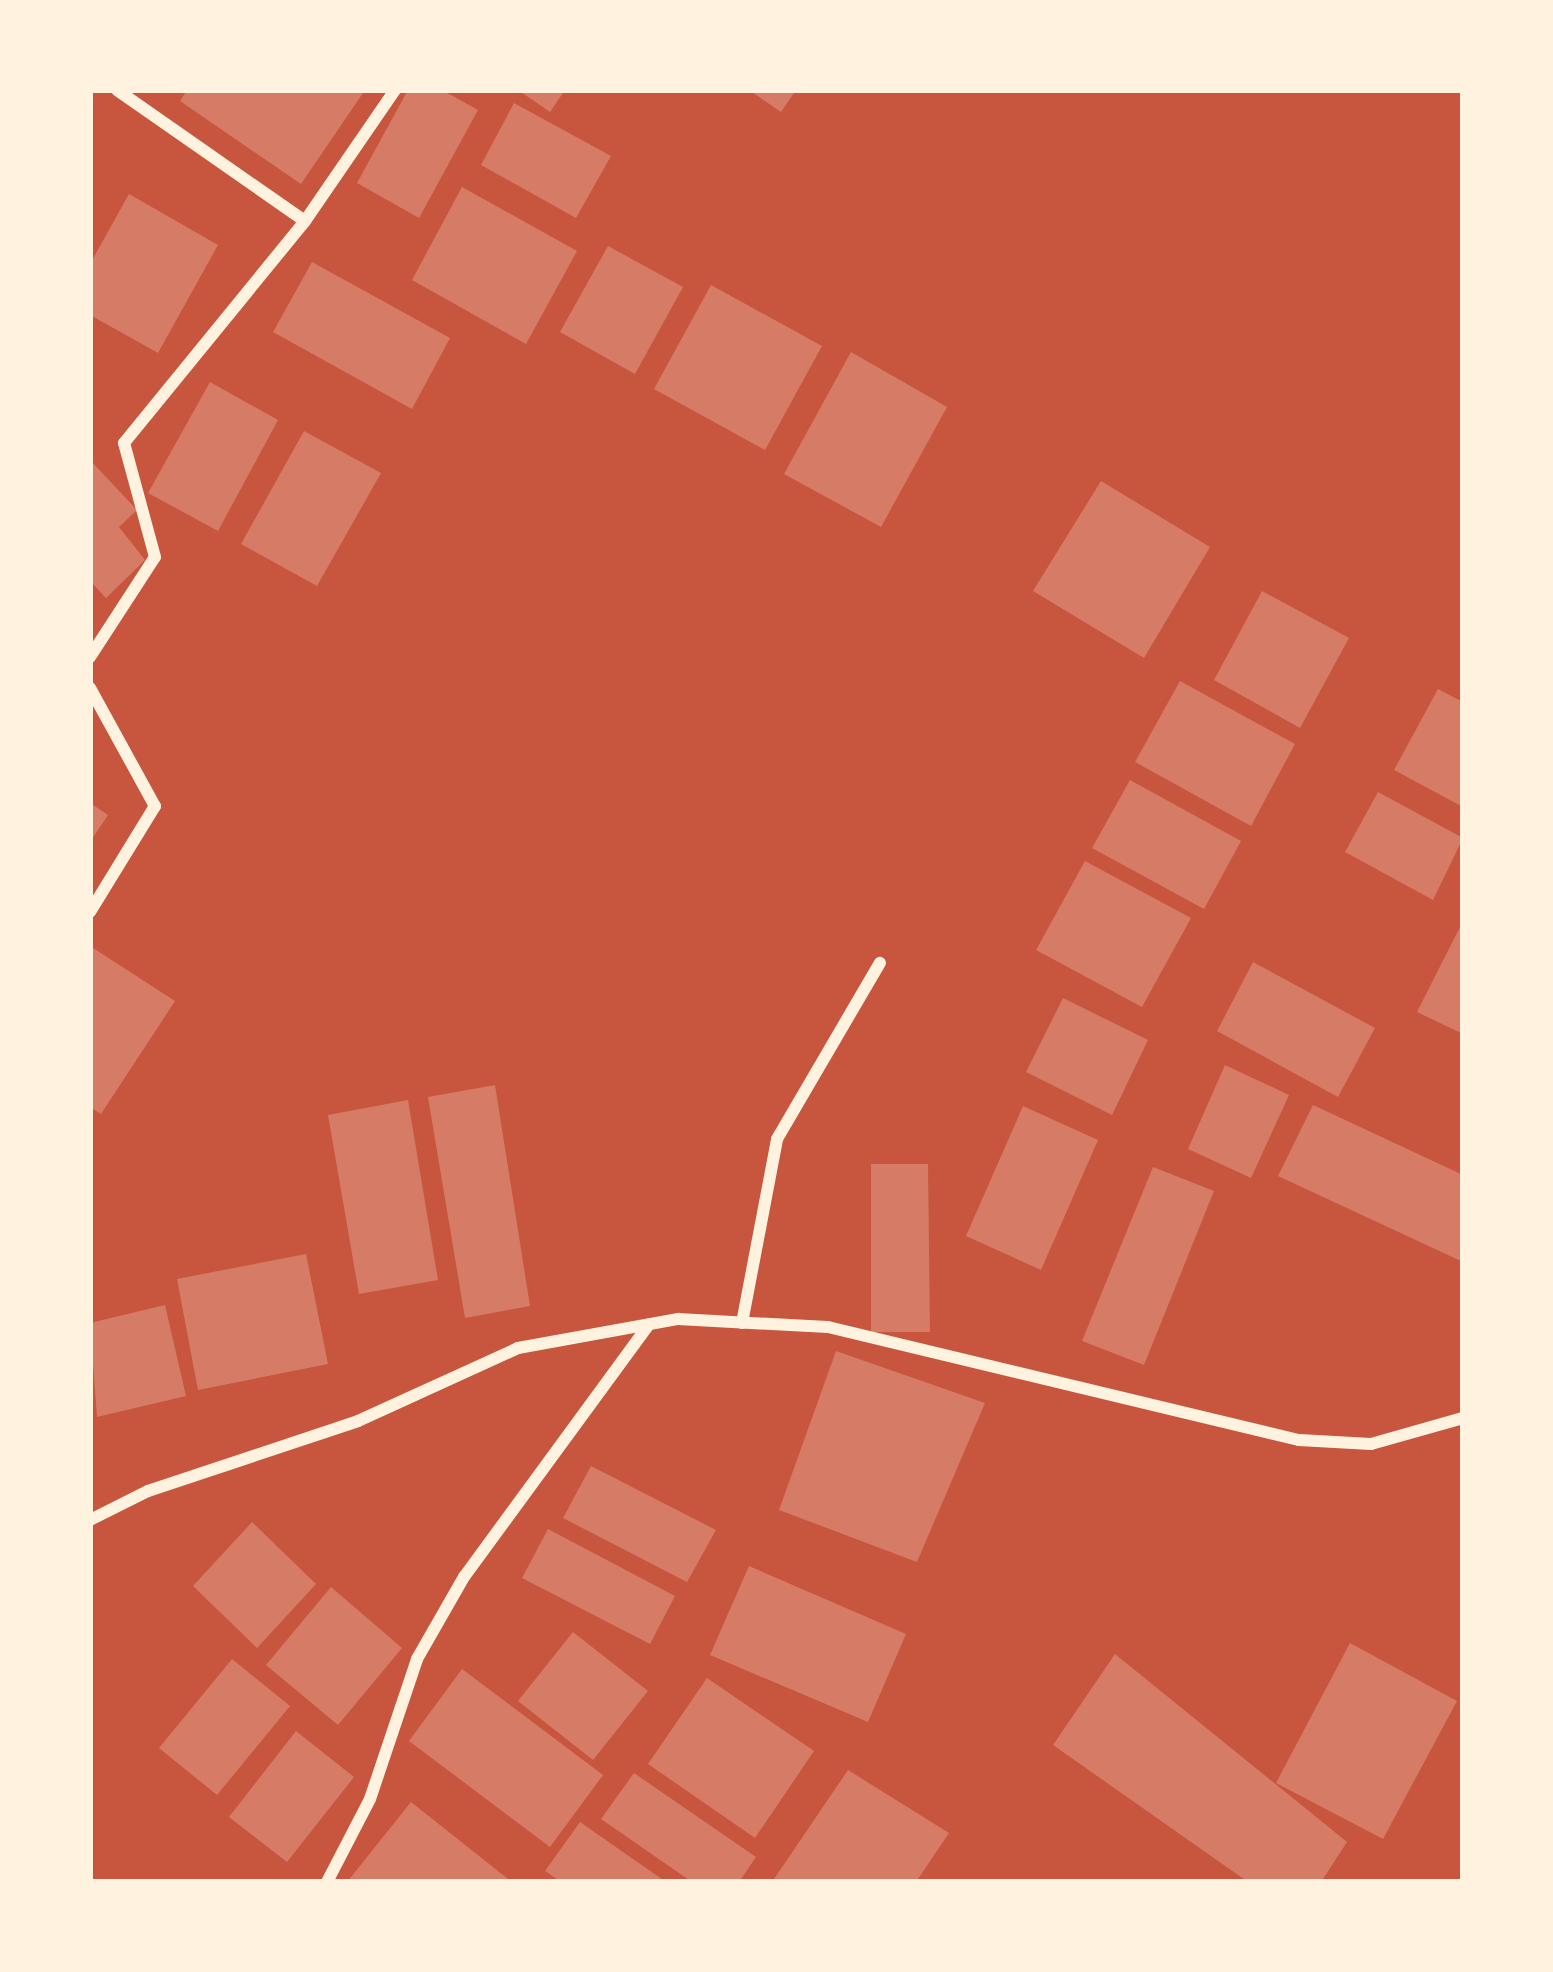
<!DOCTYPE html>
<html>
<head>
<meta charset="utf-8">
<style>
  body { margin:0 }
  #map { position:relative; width:1553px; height:1972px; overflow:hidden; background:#c8553d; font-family:Mulish,sans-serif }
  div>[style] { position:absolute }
  .building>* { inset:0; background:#d67c66 }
  .minor>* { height:12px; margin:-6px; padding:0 6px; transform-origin:6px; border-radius:6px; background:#fff3e0 }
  span { translate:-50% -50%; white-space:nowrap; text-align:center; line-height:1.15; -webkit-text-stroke:10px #fff3e0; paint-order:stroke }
  .frame { position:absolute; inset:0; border:93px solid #fff3e0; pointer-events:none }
</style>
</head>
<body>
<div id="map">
  <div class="building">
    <div style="clip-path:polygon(187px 90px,365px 90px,301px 184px,180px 101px)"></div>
    <div style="clip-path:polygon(408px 90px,442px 90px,478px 110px,419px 218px,357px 183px)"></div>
    <div style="clip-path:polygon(518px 90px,565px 90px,550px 112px)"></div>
    <div style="clip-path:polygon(749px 90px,796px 90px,781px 112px)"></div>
    <div style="clip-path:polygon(514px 103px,611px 156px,576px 218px,481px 165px)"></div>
    <div style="clip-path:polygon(462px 187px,577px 251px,526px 344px,412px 280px)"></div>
    <div style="clip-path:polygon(129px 194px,218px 245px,158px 353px,90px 315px,90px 264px)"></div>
    <div style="clip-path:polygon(608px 246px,683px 287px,635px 374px,560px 332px)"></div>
    <div style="clip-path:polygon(312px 262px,450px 338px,412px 409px,273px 332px)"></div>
    <div style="clip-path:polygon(711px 285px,822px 346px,765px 450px,654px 389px)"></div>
    <div style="clip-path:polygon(851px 352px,947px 407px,881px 527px,784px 474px)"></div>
    <div style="clip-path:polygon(210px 382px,278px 420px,218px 531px,148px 493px)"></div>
    <div style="clip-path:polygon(304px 431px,381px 473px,317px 586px,241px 544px)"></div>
    <div style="clip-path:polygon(90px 460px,137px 510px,119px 527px,145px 560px,106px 598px,90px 581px)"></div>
    <div style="clip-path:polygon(1101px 481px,1210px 547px,1144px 658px,1033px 591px)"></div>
    <div style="clip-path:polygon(1262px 591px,1349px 638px,1300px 728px,1214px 680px)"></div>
    <div style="clip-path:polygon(1180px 681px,1295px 744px,1251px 826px,1135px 762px)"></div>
    <div style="clip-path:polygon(1438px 689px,1463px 702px,1463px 807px,1394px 770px)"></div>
    <div style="clip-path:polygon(1130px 780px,1241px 841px,1204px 909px,1092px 848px)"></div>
    <div style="clip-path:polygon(1378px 792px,1463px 838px,1433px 900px,1345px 852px)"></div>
    <div style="clip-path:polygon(90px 803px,108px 815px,90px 842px)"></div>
    <div style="clip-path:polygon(1085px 861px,1191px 918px,1142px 1007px,1036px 950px)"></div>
    <div style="clip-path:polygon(1463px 921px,1463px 1034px,1417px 1012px)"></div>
    <div style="clip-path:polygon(90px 946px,175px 1001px,101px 1114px,90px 1107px)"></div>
    <div style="clip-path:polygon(1253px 962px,1375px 1028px,1338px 1097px,1217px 1031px)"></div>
    <div style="clip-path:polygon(1063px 998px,1148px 1040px,1112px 1115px,1026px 1072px)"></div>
    <div style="clip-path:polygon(1225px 1065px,1289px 1095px,1251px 1178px,1188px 1149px)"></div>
    <div style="clip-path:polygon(495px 1085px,530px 1306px,465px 1318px,428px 1097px)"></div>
    <div style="clip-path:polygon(408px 1100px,438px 1280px,359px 1294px,328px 1115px)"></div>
    <div style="clip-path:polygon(1313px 1105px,1463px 1175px,1463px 1262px,1278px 1176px)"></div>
    <div style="clip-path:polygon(1023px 1106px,1098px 1140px,1041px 1270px,966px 1236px)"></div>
    <div style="clip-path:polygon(871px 1164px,928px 1164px,930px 1332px,871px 1332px)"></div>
    <div style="clip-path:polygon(1153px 1167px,1214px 1191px,1144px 1365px,1082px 1341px)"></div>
    <div style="clip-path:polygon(306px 1254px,328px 1364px,198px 1390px,177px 1279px)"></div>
    <div style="clip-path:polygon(165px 1305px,186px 1396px,97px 1417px,90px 1323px)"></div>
    <div style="clip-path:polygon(836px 1351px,985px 1403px,917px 1562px,779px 1510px)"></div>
    <div style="clip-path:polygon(591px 1466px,716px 1530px,687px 1582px,563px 1518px)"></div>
    <div style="clip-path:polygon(252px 1522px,316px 1584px,257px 1648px,193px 1586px)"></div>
    <div style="clip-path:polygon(548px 1529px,675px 1596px,650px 1644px,522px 1578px)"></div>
    <div style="clip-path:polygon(749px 1566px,906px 1634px,868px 1722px,710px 1655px)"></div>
    <div style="clip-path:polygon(331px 1587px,402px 1648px,338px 1725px,266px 1665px)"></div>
    <div style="clip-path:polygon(573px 1632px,648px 1691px,593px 1760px,518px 1701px)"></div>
    <div style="clip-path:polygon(1350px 1643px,1457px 1701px,1383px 1839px,1276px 1783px)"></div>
    <div style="clip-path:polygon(1115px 1654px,1347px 1842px,1321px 1882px,1248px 1882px,1053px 1745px)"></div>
    <div style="clip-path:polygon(232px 1659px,290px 1706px,217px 1795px,159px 1748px)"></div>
    <div style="clip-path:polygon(462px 1669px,603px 1775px,550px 1847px,409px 1741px)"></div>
    <div style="clip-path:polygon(707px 1678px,814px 1751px,755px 1838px,648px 1764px)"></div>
    <div style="clip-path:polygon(296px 1731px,354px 1777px,287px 1862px,229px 1817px)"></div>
    <div style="clip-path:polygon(848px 1770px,949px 1833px,916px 1882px,772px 1882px)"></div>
    <div style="clip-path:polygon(634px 1773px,756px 1857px,739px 1882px,692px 1882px,601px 1819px)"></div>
    <div style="clip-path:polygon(411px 1802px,512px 1882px,347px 1882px)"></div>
    <div style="clip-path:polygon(580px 1822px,666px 1882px,561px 1882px,545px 1871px)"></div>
  </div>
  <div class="minor">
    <div style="left:117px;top:90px;width:229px;rotate:34.9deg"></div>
    <div style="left:90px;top:657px;width:119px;rotate:-57deg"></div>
    <div style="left:155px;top:557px;width:118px;rotate:-105.2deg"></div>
    <div style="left:124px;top:443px;width:286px;rotate:-50.8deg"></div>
    <div style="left:305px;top:221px;width:159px;rotate:-55.5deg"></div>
    <div style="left:90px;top:688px;width:135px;rotate:61.2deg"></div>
    <div style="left:155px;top:806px;width:124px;rotate:121.5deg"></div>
    <div style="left:742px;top:1323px;width:187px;rotate:-79.2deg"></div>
    <div style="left:777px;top:1139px;width:204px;rotate:-59.7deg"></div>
    <div style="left:90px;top:1520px;width:65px;rotate:-26.6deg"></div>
    <div style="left:148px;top:1491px;width:221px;rotate:-18.4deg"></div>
    <div style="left:358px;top:1421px;width:176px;rotate:-24.5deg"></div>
    <div style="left:518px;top:1348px;width:163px;rotate:-10.3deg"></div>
    <div style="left:678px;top:1319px;width:150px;rotate:3.1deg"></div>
    <div style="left:828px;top:1327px;width:484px;rotate:13.5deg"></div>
    <div style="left:1299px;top:1440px;width:72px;rotate:3.2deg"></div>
    <div style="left:1371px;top:1444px;width:96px;rotate:-15.8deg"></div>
    <div style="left:327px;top:1882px;width:93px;rotate:-62.6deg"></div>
    <div style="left:370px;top:1799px;width:148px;rotate:-71.4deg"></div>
    <div style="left:417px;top:1659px;width:95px;rotate:-60.2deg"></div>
    <div style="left:464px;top:1577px;width:313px;rotate:-53.8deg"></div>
  </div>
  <div class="frame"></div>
</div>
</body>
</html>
